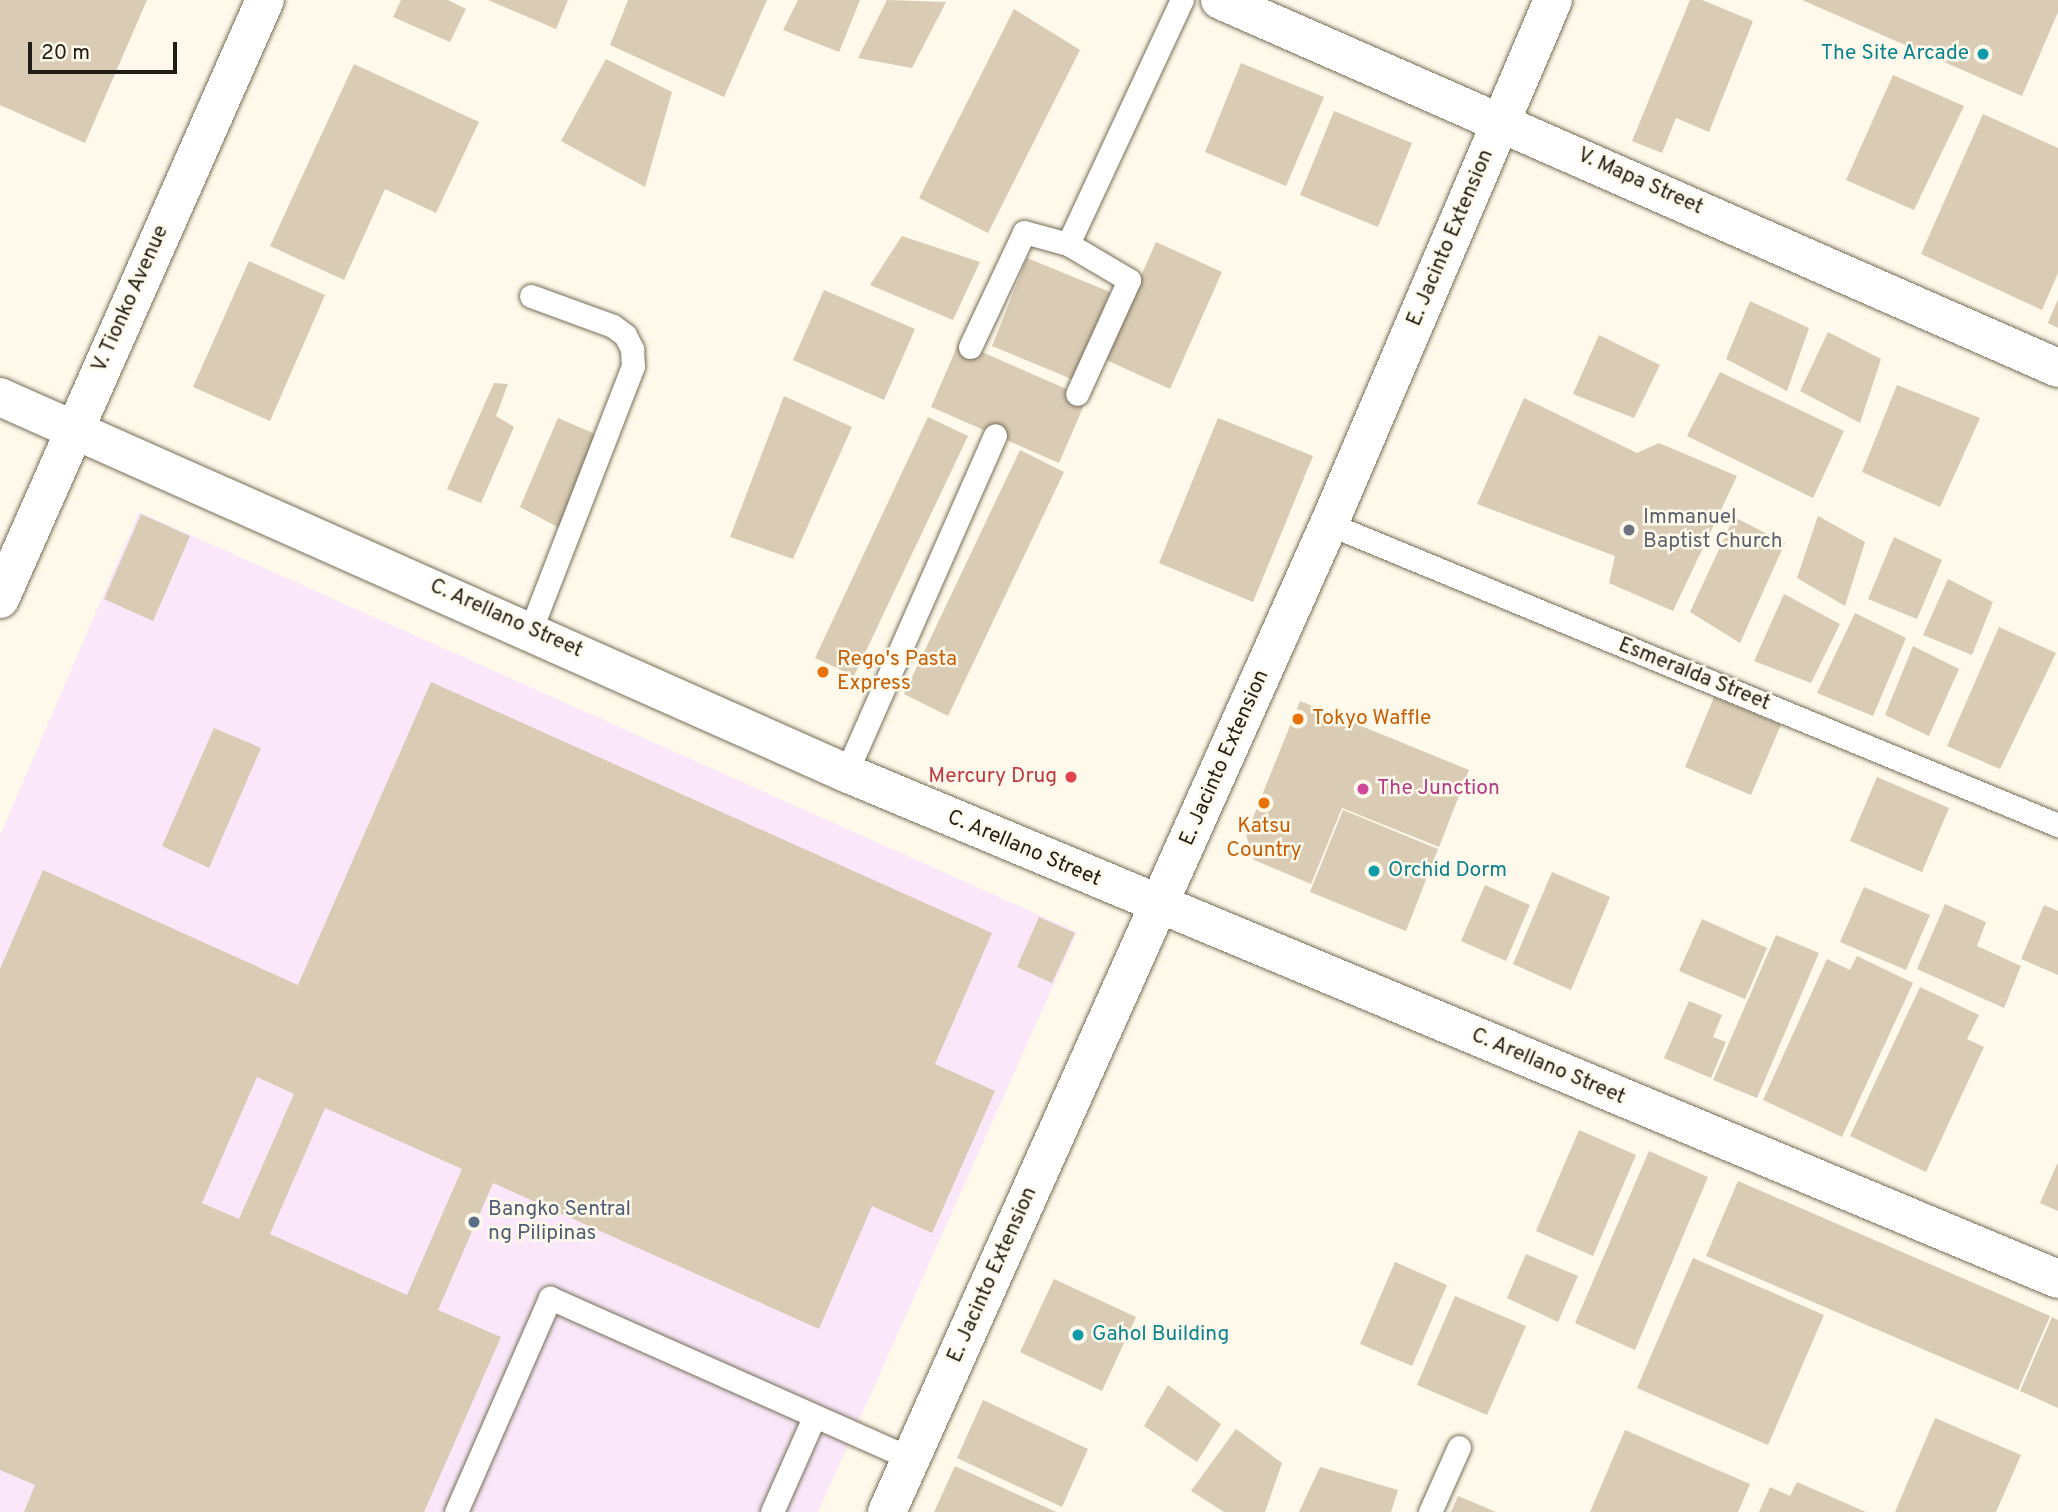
<!DOCTYPE html>
<html>
<head>
<meta charset="utf-8">
<style>
  body { margin:0 }
  #map { position:relative; width:2058px; height:1512px; overflow:hidden; background:#fef9ea; font-family:Overpass,sans-serif }
  div>[style] { position:absolute }
  .commercial>* { inset:0; background:#fae8fa }
  .building>* { inset:0; background:#dacbb5 }
  .roads { filter:drop-shadow(0 0 2px #756e58) drop-shadow(0 0 2px #756e58) }
  .lane>* { height:23px; margin:-11.5px; padding:0 11.5px; transform-origin:11.5px; border-radius:11.5px; background:#fff }
  .street>* { height:38px; margin:-19px; padding:0 19px; transform-origin:19px; border-radius:19px; background:#fff }
  .secondary>* { height:38px; margin:-19px; padding:0 19px; transform-origin:19px; border-radius:19px; background:#fff }
  .dots>* { width:19px; height:19px; translate:-50% -50%; box-sizing:border-box; border:4px solid #fef9ea; border-radius:50% }
  span { translate:-50% -50%; white-space:nowrap; text-align:center; line-height:1.15; -webkit-text-stroke:5px #fef9ea; paint-order:stroke }
  .culture-label { font-size:21px; color:#0d838f }
  .right { translate:-100% -50%; text-align:right }
  .left { translate:0 -50%; text-align:left }
  .street-label { font-size:21px; color:#201d14 }
  .worship-label { font-size:21px; color:#5b616d }
  .food-label { font-size:21px; color:#c56008 }
  .health-label { font-size:21px; color:#be3a42 }
  .hotel-label { font-size:21px; color:#b23c85 }
  .service-label { font-size:21px; color:#4e5e75 }
  .scale { position:absolute; left:28px; top:42px; width:149px; height:32px; box-sizing:border-box; border:4px solid #201d14; border-top:0; padding-left:9px; font-size:21px; line-height:24px; white-space:nowrap; color:#201d14; -webkit-text-stroke:5px #fef9ea; paint-order:stroke }
</style>
</head>
<body>
<div id="map">
  <div class="commercial">
    <div style="clip-path:polygon(139px 512px,1077px 932px,818px 1512px,0 1512px,0 836px)"></div>
  </div>
  <div class="building">
    <div style="clip-path:polygon(0 0,147px 0,85px 143px,0 105px)"></div>
    <div style="clip-path:polygon(401px 0,448px 0,466px 9px,450px 42px,393px 17px)"></div>
    <div style="clip-path:polygon(488px 0,568px 0,556px 29px)"></div>
    <div style="clip-path:polygon(628px 0,767px 0,724px 97px,610px 45px)"></div>
    <div style="clip-path:polygon(798px 0,860px 0,839px 52px,783px 30px)"></div>
    <div style="clip-path:polygon(887px 0,946px 2px,912px 68px,858px 58px)"></div>
    <div style="clip-path:polygon(1690px 0,1702px 0,1753px 21px,1709px 132px,1676px 118px,1662px 153px,1632px 141px)"></div>
    <div style="clip-path:polygon(1802px 0,2058px 0,2058px 12px,2022px 96px)"></div>
    <div style="clip-path:polygon(1014px 9px,1080px 50px,988px 233px,919px 198px)"></div>
    <div style="clip-path:polygon(606px 59px,672px 92px,645px 187px,561px 141px)"></div>
    <div style="clip-path:polygon(1241px 63px,1324px 97px,1286px 186px,1205px 152px)"></div>
    <div style="clip-path:polygon(354px 64px,479px 122px,436px 213px,385px 189px,344px 280px,270px 246px)"></div>
    <div style="clip-path:polygon(1893px 75px,1964px 106px,1914px 210px,1846px 180px)"></div>
    <div style="clip-path:polygon(1334px 111px,1412px 143px,1378px 227px,1300px 195px)"></div>
    <div style="clip-path:polygon(1983px 114px,2058px 148px,2058px 273px,2042px 310px,1921px 254px)"></div>
    <div style="clip-path:polygon(902px 236px,980px 262px,953px 320px,870px 285px)"></div>
    <div style="clip-path:polygon(1156px 242px,1222px 272px,1170px 389px,1104px 359px)"></div>
    <div style="clip-path:polygon(1027px 258px,1110px 292px,1074px 380px,992px 346px)"></div>
    <div style="clip-path:polygon(249px 261px,325px 295px,270px 421px,193px 387px)"></div>
    <div style="clip-path:polygon(824px 290px,915px 329px,884px 400px,793px 360px)"></div>
    <div style="clip-path:polygon(2058px 299px,2058px 328px,2048px 323px)"></div>
    <div style="clip-path:polygon(1750px 301px,1809px 328px,1787px 391px,1726px 359px)"></div>
    <div style="clip-path:polygon(1828px 332px,1881px 359px,1860px 423px,1800px 391px)"></div>
    <div style="clip-path:polygon(1599px 335px,1660px 365px,1634px 418px,1573px 394px)"></div>
    <div style="clip-path:polygon(959px 342px,1087px 398px,1059px 463px,931px 407px)"></div>
    <div style="clip-path:polygon(1720px 372px,1844px 431px,1813px 498px,1687px 436px)"></div>
    <div style="clip-path:polygon(494px 383px,508px 384px,496px 416px,514px 427px,481px 503px,447px 489px)"></div>
    <div style="clip-path:polygon(1897px 385px,1980px 418px,1940px 507px,1862px 472px)"></div>
    <div style="clip-path:polygon(784px 396px,852px 427px,793px 559px,730px 537px)"></div>
    <div style="clip-path:polygon(1524px 398px,1637px 453px,1659px 443px,1737px 476px,1673px 611px,1609px 583px,1615px 556px,1477px 504px)"></div>
    <div style="clip-path:polygon(928px 417px,968px 436px,854px 676px,815px 658px)"></div>
    <div style="clip-path:polygon(558px 418px,600px 436px,563px 530px,520px 507px)"></div>
    <div style="clip-path:polygon(1218px 418px,1313px 456px,1253px 602px,1159px 563px)"></div>
    <div style="clip-path:polygon(1020px 450px,1064px 472px,948px 716px,904px 694px)"></div>
    <div style="clip-path:polygon(141px 514px,190px 536px,153px 621px,104px 599px)"></div>
    <div style="clip-path:polygon(1818px 516px,1865px 542px,1845px 606px,1797px 578px)"></div>
    <div style="clip-path:polygon(1734px 517px,1785px 543px,1740px 643px,1690px 612px)"></div>
    <div style="clip-path:polygon(1894px 537px,1942px 560px,1917px 619px,1868px 599px)"></div>
    <div style="clip-path:polygon(1948px 579px,1993px 602px,1972px 655px,1923px 635px)"></div>
    <div style="clip-path:polygon(1784px 594px,1840px 624px,1811px 683px,1754px 661px)"></div>
    <div style="clip-path:polygon(1855px 613px,1906px 638px,1873px 716px,1817px 693px)"></div>
    <div style="clip-path:polygon(1999px 627px,2056px 653px,2000px 769px,1947px 746px)"></div>
    <div style="clip-path:polygon(1913px 646px,1959px 669px,1929px 736px,1885px 715px)"></div>
    <div style="clip-path:polygon(evenodd,431px 682px,992px 933px,935px 1064px,995px 1091px,932px 1233px,872px 1206px,819px 1329px,493px 1183px,438px 1310px,501px 1337px,424px 1512px,24px 1512px,35px 1485px,0 1470px,0 969px,43px 870px,298px 985px,431px 682px,257px 1077px,294px 1094px,239px 1219px,202px 1203px,257px 1077px,431px 682px,325px 1108px,462px 1169px,407px 1295px,270px 1234px,325px 1108px)"></div>
    <div style="clip-path:polygon(1714px 697px,1781px 725px,1751px 795px,1685px 767px)"></div>
    <div style="clip-path:polygon(1300px 701px,1469px 770px,1439px 847px,1342px 808px,1311px 884px,1254px 860px,1246px 835px)"></div>
    <div style="clip-path:polygon(214px 728px,261px 748px,209px 868px,162px 846px)"></div>
    <div style="clip-path:polygon(1877px 777px,1949px 808px,1922px 872px,1850px 841px)"></div>
    <div style="clip-path:polygon(1343px 810px,1438px 849px,1406px 931px,1310px 892px)"></div>
    <div style="clip-path:polygon(1552px 872px,1610px 897px,1571px 990px,1513px 964px)"></div>
    <div style="clip-path:polygon(1485px 885px,1530px 905px,1506px 961px,1461px 941px)"></div>
    <div style="clip-path:polygon(1864px 887px,1930px 915px,1906px 970px,1840px 942px)"></div>
    <div style="clip-path:polygon(1945px 904px,1986px 922px,1977px 946px,2021px 966px,2004px 1008px,1917px 969px)"></div>
    <div style="clip-path:polygon(2044px 905px,2058px 911px,2058px 975px,2021px 959px)"></div>
    <div style="clip-path:polygon(1039px 917px,1075px 933px,1052px 983px,1017px 967px)"></div>
    <div style="clip-path:polygon(1702px 919px,1767px 948px,1745px 999px,1679px 971px)"></div>
    <div style="clip-path:polygon(1776px 935px,1819px 953px,1757px 1098px,1713px 1080px)"></div>
    <div style="clip-path:polygon(1857px 956px,1913px 983px,1842px 1137px,1763px 1100px,1827px 959px,1850px 970px)"></div>
    <div style="clip-path:polygon(1920px 987px,1979px 1015px,1967px 1039px,1984px 1047px,1926px 1172px,1850px 1136px)"></div>
    <div style="clip-path:polygon(1689px 1001px,1722px 1015px,1713px 1037px,1726px 1042px,1711px 1078px,1664px 1058px)"></div>
    <div style="clip-path:polygon(1579px 1130px,1636px 1155px,1593px 1256px,1536px 1231px)"></div>
    <div style="clip-path:polygon(1649px 1151px,1708px 1177px,1635px 1350px,1575px 1323px)"></div>
    <div style="clip-path:polygon(2058px 1162px,2058px 1211px,2040px 1203px)"></div>
    <div style="clip-path:polygon(1738px 1181px,2050px 1316px,2018px 1390px,1706px 1256px)"></div>
    <div style="clip-path:polygon(1526px 1254px,1578px 1276px,1558px 1322px,1507px 1298px)"></div>
    <div style="clip-path:polygon(1693px 1258px,1824px 1315px,1768px 1445px,1637px 1388px)"></div>
    <div style="clip-path:polygon(1395px 1262px,1447px 1285px,1412px 1366px,1360px 1344px)"></div>
    <div style="clip-path:polygon(1054px 1279px,1136px 1317px,1102px 1391px,1020px 1352px)"></div>
    <div style="clip-path:polygon(1455px 1296px,1526px 1326px,1487px 1415px,1417px 1385px)"></div>
    <div style="clip-path:polygon(2052px 1317px,2058px 1320px,2058px 1408px,2020px 1391px)"></div>
    <div style="clip-path:polygon(1168px 1385px,1221px 1424px,1197px 1462px,1144px 1426px)"></div>
    <div style="clip-path:polygon(983px 1400px,1088px 1449px,1062px 1507px,957px 1458px)"></div>
    <div style="clip-path:polygon(1935px 1418px,2021px 1455px,1996px 1512px,1895px 1512px)"></div>
    <div style="clip-path:polygon(1236px 1429px,1282px 1463px,1265px 1512px,1224px 1512px,1191px 1491px)"></div>
    <div style="clip-path:polygon(1625px 1430px,1750px 1484px,1738px 1512px,1590px 1512px)"></div>
    <div style="clip-path:polygon(955px 1466px,1056px 1512px,934px 1512px)"></div>
    <div style="clip-path:polygon(1320px 1467px,1398px 1490px,1391px 1512px,1299px 1512px)"></div>
    <div style="clip-path:polygon(1797px 1482px,1866px 1512px,1759px 1512px,1770px 1487px,1790px 1496px)"></div>
    <div style="clip-path:polygon(1458px 1496px,1496px 1512px,1451px 1512px)"></div>
  </div>
  <div class="roads">
    <div class="lane">
      <div style="left:1068px;top:244px;width:269px;rotate:-65deg"></div>
      <div style="left:531px;top:296px;width:87px;rotate:20.1deg"></div>
      <div style="left:613px;top:326px;width:15px;rotate:37deg"></div>
      <div style="left:625px;top:335px;width:16px;rotate:63deg"></div>
      <div style="left:632px;top:349px;width:17px;rotate:87deg"></div>
      <div style="left:633px;top:366px;width:282px;rotate:111.2deg"></div>
      <div style="left:970px;top:347px;width:127px;rotate:-64.8deg"></div>
      <div style="left:1024px;top:232px;width:46px;rotate:15.3deg"></div>
      <div style="left:1068px;top:244px;width:71px;rotate:30.5deg"></div>
      <div style="left:1129px;top:280px;width:125px;rotate:114.5deg"></div>
      <div style="left:1329px;top:524px;width:789px;rotate:22.44deg"></div>
      <div style="left:846px;top:773px;width:369px;rotate:-66.2deg"></div>
      <div style="left:456px;top:1512px;width:234px;rotate:-66.3deg"></div>
      <div style="left:550px;top:1298px;width:395px;rotate:24deg"></div>
      <div style="left:772px;top:1512px;width:104px;rotate:-66.1deg"></div>
      <div style="left:1430px;top:1512px;width:71px;rotate:-66deg"></div>
    </div>
    <div class="street">
      <div style="left:0;top:397px;width:926px;rotate:23.96deg"></div>
      <div style="left:846px;top:773px;width:1313px;rotate:22.66deg"></div>
    </div>
    <div class="secondary">
      <div style="left:1220px;top:0;width:915px;rotate:23.71deg"></div>
      <div style="left:0;top:599px;width:655px;rotate:-66.14deg"></div>
      <div style="left:887px;top:1512px;width:1082px;rotate:-65.9deg"></div>
      <div style="left:1329px;top:524px;width:570px;rotate:-66.85deg"></div>
    </div>
  </div>
  <div class="dots">
    <div style="left:1983px;top:54px;background:#0f9aa8"></div>
    <div style="left:1629px;top:530px;background:#6b7280"></div>
    <div style="left:823px;top:672px;background:#e8710a"></div>
    <div style="left:1298px;top:719px;background:#e8710a"></div>
    <div style="left:1071px;top:777px;background:#e0444e"></div>
    <div style="left:1363px;top:789px;background:#d1479c"></div>
    <div style="left:1264px;top:803px;background:#e8710a"></div>
    <div style="left:1374px;top:871px;background:#0f9aa8"></div>
    <div style="left:474px;top:1222px;background:#5c6f8a"></div>
    <div style="left:1078px;top:1335px;background:#0f9aa8"></div>
  </div>
  <div class="culture-label">
    <span class="right" style="left:1969px;top:54px">The Site Arcade</span>
    <span class="left" style="left:1388px;top:871px">Orchid Dorm</span>
    <span class="left" style="left:1092px;top:1335px">Gahol Building</span>
  </div>
  <div class="street-label">
    <span style="left:1640px;top:182px;rotate:24deg">V. Mapa Street</span>
    <span style="left:1451px;top:238px;rotate:-67deg">E. Jacinto Extension</span>
    <span style="left:131px;top:299px;rotate:-66deg">V. Tionko Avenue</span>
    <span style="left:506px;top:619px;rotate:24deg">C. Arellano Street</span>
    <span style="left:1694px;top:675px;rotate:22deg">Esmeralda Street</span>
    <span style="left:1225px;top:758px;rotate:-66deg">E. Jacinto Extension</span>
    <span style="left:1024px;top:849px;rotate:23deg">C. Arellano Street</span>
    <span style="left:1548px;top:1067px;rotate:23deg">C. Arellano Street</span>
    <span style="left:993px;top:1275px;rotate:-66deg">E. Jacinto Extension</span>
  </div>
  <div class="worship-label">
    <span class="left" style="left:1643px;top:530px">Immanuel<br>Baptist Church</span>
  </div>
  <div class="food-label">
    <span class="left" style="left:837px;top:672px">Rego's Pasta<br>Express</span>
    <span class="left" style="left:1312px;top:719px">Tokyo Waffle</span>
    <span style="left:1264px;top:839px">Katsu<br>Country</span>
  </div>
  <div class="health-label">
    <span class="right" style="left:1057px;top:777px">Mercury Drug</span>
  </div>
  <div class="hotel-label">
    <span class="left" style="left:1377px;top:789px">The Junction</span>
  </div>
  <div class="service-label">
    <span class="left" style="left:488px;top:1222px">Bangko Sentral<br>ng Pilipinas</span>
  </div>
  <div class="scale">20 m</div>
</div>
</body>
</html>
